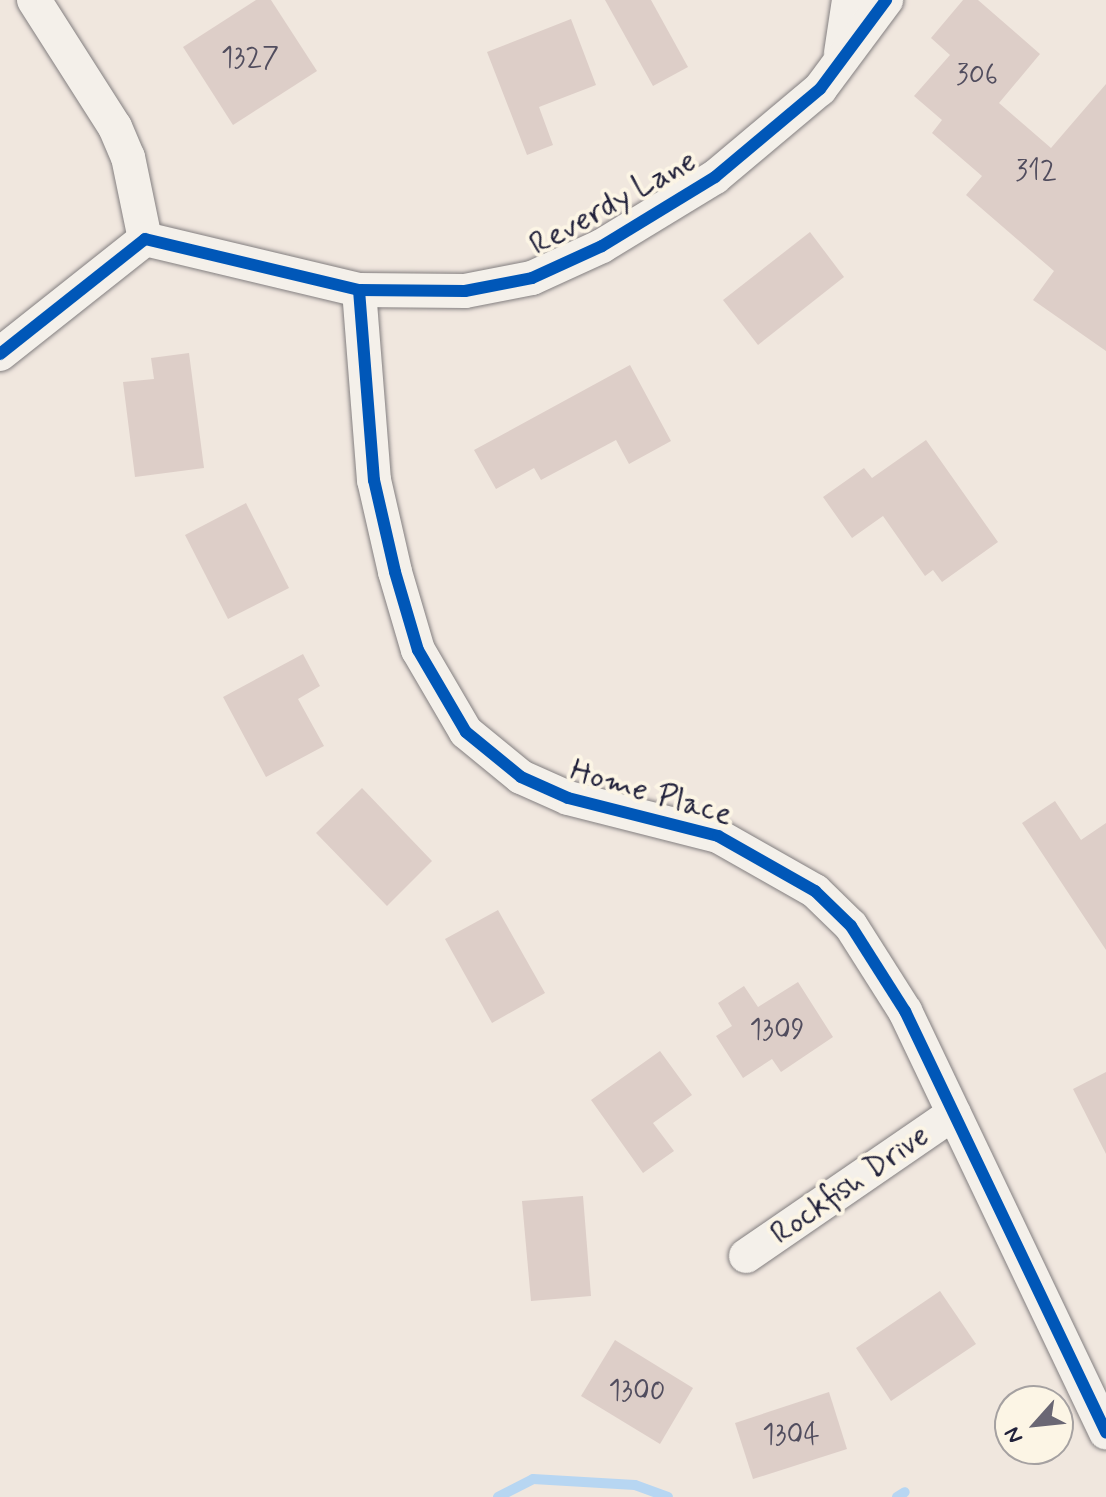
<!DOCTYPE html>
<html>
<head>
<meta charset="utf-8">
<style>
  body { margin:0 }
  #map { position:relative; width:1106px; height:1497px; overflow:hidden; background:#f0e7de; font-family:Mynerve,sans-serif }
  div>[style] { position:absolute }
  .stream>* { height:10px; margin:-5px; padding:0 5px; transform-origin:5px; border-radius:5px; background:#b7d6f2 }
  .building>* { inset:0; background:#ddcec8 }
  .roads { filter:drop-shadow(0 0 2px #837f80) drop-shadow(0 0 2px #837f80) }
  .minor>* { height:34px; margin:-17px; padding:0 17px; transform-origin:17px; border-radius:17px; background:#f4f0ea }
  .cycleway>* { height:12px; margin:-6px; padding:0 6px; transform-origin:6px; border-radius:6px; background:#0057b8 }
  span { translate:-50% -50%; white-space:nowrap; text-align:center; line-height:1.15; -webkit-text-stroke:8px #fcf5e5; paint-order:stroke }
  .number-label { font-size:28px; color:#514d5e }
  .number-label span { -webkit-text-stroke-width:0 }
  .street-label { font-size:32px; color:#22223b }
  .north { position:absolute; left:994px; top:1385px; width:80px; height:80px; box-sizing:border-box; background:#fcf5e5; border:2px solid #a5a1a1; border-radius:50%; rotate:243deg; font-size:22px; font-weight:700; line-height:32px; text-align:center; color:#22223b }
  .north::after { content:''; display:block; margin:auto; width:28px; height:36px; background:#6a6774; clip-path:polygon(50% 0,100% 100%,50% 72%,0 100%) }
</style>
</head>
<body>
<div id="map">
  <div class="stream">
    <div style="left:498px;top:1497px;width:39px;rotate:-27deg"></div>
    <div style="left:533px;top:1479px;width:102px;rotate:3.4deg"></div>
    <div style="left:635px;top:1485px;width:35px;rotate:20deg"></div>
    <div style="left:897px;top:1497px;width:9px;rotate:-32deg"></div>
  </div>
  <div class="building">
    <div style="clip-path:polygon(256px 0,271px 0,317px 71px,233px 125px,183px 47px)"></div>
    <div style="clip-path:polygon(605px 0,651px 0,688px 67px,653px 86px)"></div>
    <div style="clip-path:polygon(963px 0,978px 0,1040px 54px,999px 103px,1051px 148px,1106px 84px,1106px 351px,1033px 300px,1054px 271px,966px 195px,982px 176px,932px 133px,942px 120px,914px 96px,950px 55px,931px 38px)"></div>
    <div style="clip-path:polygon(571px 19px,596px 85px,539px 107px,553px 145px,527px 155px,487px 52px)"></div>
    <div style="clip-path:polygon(810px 232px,844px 277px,758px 345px,723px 300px)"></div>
    <div style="clip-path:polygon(189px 353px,204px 468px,135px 477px,123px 382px,154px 379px,151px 358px)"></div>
    <div style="clip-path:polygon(630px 365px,671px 441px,629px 464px,616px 440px,541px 480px,534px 468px,496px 489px,474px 450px)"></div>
    <div style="clip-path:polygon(926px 440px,998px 542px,942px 582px,933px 570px,925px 576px,883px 516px,852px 538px,823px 497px,864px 468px,872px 478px)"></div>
    <div style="clip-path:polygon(246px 503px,289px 588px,228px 619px,185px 535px)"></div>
    <div style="clip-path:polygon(303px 654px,320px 686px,298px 699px,324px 746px,266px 777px,223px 697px)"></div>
    <div style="clip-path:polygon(362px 788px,432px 861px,387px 906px,316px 833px)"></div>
    <div style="clip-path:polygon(1055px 801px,1081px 840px,1106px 823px,1106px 950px,1022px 823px)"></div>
    <div style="clip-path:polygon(498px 910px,545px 993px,492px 1023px,445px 939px)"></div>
    <div style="clip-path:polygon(798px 982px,833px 1037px,781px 1072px,772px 1059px,743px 1078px,716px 1036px,732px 1026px,718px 1003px,744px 986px,758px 1007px)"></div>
    <div style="clip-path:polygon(660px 1051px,692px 1095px,653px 1123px,674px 1151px,643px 1173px,591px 1100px)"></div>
    <div style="clip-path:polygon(1106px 1072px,1106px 1154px,1073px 1089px)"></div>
    <div style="clip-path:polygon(583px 1196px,591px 1296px,531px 1301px,522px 1201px)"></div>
    <div style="clip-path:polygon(940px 1291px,976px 1344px,891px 1401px,856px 1348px)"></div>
    <div style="clip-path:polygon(615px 1340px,693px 1388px,660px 1444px,581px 1396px)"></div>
    <div style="clip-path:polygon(829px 1392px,847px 1449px,753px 1479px,735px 1423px)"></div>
  </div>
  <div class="roads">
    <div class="minor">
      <div style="left:34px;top:0;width:151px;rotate:57.5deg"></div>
      <div style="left:115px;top:127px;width:33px;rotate:67deg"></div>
      <div style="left:128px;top:157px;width:84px;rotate:78.3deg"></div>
      <div style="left:841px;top:53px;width:54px;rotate:-81.4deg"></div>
      <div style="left:359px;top:290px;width:191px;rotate:85.5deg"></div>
      <div style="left:374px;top:480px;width:94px;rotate:77.1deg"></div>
      <div style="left:395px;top:572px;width:81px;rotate:73.6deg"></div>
      <div style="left:418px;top:650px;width:95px;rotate:59.7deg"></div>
      <div style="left:466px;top:732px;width:71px;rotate:39.3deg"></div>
      <div style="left:521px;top:777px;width:51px;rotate:24.1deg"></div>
      <div style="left:568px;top:798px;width:155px;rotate:14.2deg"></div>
      <div style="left:718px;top:836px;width:112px;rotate:29.6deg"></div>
      <div style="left:815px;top:891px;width:50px;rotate:44.2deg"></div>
      <div style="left:851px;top:926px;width:101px;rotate:57.6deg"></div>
      <div style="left:905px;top:1011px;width:467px;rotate:64.5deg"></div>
      <div style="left:0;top:354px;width:185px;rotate:-38.4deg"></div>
      <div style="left:145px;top:239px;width:220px;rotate:13.4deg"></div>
      <div style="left:359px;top:290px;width:106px;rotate:0.5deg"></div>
      <div style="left:465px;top:291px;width:68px;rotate:-11deg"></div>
      <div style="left:532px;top:278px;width:77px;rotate:-24.6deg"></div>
      <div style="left:602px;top:246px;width:132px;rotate:-31.4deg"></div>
      <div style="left:715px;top:177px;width:137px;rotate:-40deg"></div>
      <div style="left:820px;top:89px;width:111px;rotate:-53.4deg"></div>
      <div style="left:746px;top:1256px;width:252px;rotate:-34.5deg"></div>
    </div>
  </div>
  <div class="cycleway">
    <div style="left:359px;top:290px;width:191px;rotate:85.5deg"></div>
    <div style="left:374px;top:480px;width:94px;rotate:77.1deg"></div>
    <div style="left:395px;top:572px;width:81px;rotate:73.6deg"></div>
    <div style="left:418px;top:650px;width:95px;rotate:59.7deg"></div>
    <div style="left:466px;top:732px;width:71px;rotate:39.3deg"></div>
    <div style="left:521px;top:777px;width:51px;rotate:24.1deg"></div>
    <div style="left:568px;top:798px;width:155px;rotate:14.2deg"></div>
    <div style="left:718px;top:836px;width:112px;rotate:29.6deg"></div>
    <div style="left:815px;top:891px;width:50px;rotate:44.2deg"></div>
    <div style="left:851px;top:926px;width:101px;rotate:57.6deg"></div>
    <div style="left:905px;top:1011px;width:467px;rotate:64.5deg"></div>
    <div style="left:0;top:354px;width:185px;rotate:-38.4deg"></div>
    <div style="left:145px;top:239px;width:220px;rotate:13.4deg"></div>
    <div style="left:359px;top:290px;width:106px;rotate:0.5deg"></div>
    <div style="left:465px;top:291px;width:68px;rotate:-11deg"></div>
    <div style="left:532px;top:278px;width:77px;rotate:-24.6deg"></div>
    <div style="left:602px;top:246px;width:132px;rotate:-31.4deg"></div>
    <div style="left:715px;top:177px;width:137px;rotate:-40deg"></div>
    <div style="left:820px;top:89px;width:111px;rotate:-53.4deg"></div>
  </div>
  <div class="number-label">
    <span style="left:250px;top:59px">1327</span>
    <span style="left:977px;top:76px">306</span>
    <span style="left:1036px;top:172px">312</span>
    <span style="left:777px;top:1031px">1309</span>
    <span style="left:637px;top:1392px">1300</span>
    <span style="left:791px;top:1436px">1304</span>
  </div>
  <div class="street-label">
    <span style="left:613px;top:203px;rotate:-29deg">Reverdy Lane</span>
    <span style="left:651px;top:793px;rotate:16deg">Home Place</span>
    <span style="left:850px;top:1185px;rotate:-35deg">Rockfish Drive</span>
  </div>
  <div class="north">N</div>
</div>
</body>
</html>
